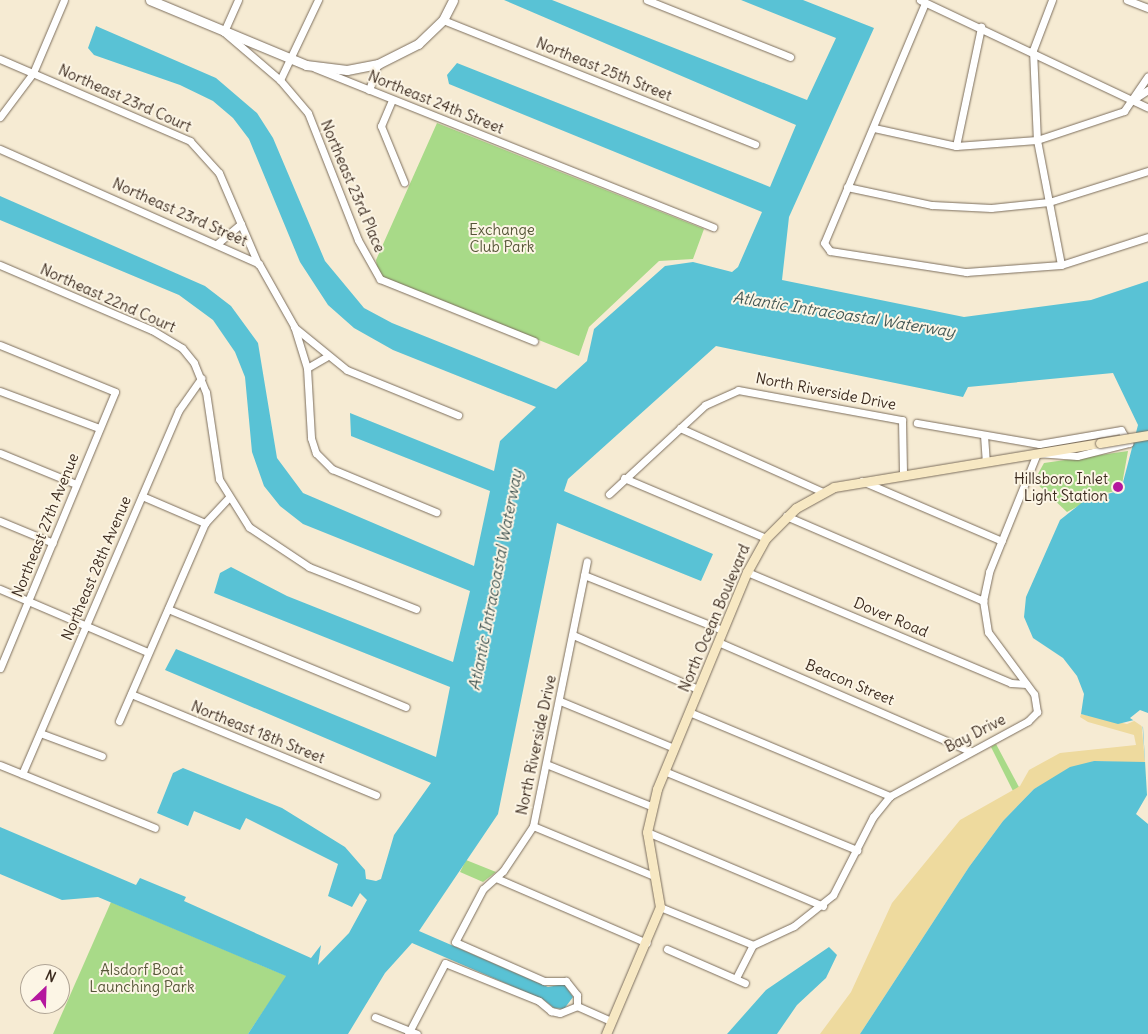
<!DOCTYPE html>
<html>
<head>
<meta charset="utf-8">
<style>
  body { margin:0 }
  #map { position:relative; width:1148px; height:1034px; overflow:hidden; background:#f6ebd3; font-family:Delius,sans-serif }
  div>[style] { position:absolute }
  .green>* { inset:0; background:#a8da88 }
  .sand>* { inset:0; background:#eeda9e }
  .water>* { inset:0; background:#59c2d5 }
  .pier>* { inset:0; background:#f6ebd3 }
  .roads { filter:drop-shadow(0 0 1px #7c6e5d) drop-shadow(0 0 1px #7c6e5d) }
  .minor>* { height:7px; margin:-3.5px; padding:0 3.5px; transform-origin:3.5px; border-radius:3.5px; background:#fff }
  .tertiary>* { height:9px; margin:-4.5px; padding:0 4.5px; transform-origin:4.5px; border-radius:4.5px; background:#fff }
  .secondary>* { height:9px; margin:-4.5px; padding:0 4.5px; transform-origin:4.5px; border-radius:4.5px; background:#f7e8c3 }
  .bridges { filter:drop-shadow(0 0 1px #7c6e5d) drop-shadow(0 0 1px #7c6e5d) }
  .secondary-bridge>* { height:9px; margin:-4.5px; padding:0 4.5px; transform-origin:4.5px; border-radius:4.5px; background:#f7e8c3 }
  .dots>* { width:14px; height:14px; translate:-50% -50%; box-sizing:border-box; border:2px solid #fcf5e5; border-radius:50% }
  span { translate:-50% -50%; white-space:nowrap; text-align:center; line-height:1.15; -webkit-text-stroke:4px #fcf5e5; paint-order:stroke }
  .street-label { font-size:15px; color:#3b2a1e }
  .park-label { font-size:15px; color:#565638 }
  .poi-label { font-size:15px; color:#3b2a1e }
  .right { translate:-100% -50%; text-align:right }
  .water-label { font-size:16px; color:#445855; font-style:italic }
  .north { position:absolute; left:20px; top:964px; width:50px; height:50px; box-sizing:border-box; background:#fcf5e5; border:1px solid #afa495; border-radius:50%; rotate:24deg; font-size:14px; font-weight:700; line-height:20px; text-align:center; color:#3b2a1e }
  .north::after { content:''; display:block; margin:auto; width:18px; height:22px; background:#b5179e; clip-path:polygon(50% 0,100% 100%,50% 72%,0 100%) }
</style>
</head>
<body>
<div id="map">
  <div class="green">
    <div style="clip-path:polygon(437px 123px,704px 229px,693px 259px,659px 261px,589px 327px,579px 356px,378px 276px,376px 260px)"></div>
    <div style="clip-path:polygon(1128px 451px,1121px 490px,1101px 494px,1067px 512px,1034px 481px,1044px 463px)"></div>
    <div style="clip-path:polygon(996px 744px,1021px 791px,1015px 795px,991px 747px)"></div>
    <div style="clip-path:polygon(466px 860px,496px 872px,483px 882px,460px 872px)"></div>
    <div style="clip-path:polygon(111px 902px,287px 976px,248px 1034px,53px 1034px)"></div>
  </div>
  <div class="sand">
    <div style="clip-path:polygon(1081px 714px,1127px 724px,1141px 718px,1145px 763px,1094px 761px,1034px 789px,1003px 821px,969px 867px,860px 1034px,820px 1034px,851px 992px,892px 903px,960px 820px,1020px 786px,1029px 770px,1060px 753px,1136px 745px,1134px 735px,1088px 722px,1080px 717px)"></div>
  </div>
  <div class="water">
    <div style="clip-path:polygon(504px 0,552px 0,807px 100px,836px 38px,741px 0,803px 0,874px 28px,789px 217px,782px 280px,964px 317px,1091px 300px,1148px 281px,1148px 1034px,860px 1034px,969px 867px,1003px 821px,1034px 789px,1070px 767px,1094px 761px,1145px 762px,1142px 718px,1118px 724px,1081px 714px,1084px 694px,1077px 676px,1063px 658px,1033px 638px,1024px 617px,1026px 597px,1060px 520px,1084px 501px,1121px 490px,1138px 425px,1113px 373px,968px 387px,963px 397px,716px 346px,568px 479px,564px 491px,713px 554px,701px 581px,557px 523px,498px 814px,419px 931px,548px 987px,564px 984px,573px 997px,564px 1009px,554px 1008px,544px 1000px,412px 943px,385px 973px,348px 1034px,248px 1034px,286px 976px,98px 897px,62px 900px,0 874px,0 827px,136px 885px,140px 878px,186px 897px,184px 901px,311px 958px,321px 945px,318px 965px,349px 933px,367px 900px,360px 893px,352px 907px,328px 896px,338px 864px,246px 818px,240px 830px,194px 811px,188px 826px,157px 813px,173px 773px,183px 768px,282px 808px,345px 847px,365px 870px,366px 879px,376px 881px,381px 879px,394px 835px,431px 783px,165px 670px,176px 649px,436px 757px,450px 687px,214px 593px,220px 573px,231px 567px,287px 596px,453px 662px,470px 591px,303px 524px,280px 506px,264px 486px,252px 452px,245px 377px,235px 352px,213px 320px,179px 295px,0 220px,0 196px,205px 286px,231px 306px,258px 343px,277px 458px,303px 493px,474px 566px,490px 491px,351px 436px,350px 413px,494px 471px,500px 441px,536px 407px,393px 350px,354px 328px,328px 305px,300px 262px,249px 139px,233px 118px,213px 101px,180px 85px,94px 55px,88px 48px,96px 26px,216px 78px,257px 113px,273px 138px,325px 261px,364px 308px,392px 323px,556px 389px,587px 361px,594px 329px,665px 266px,693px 262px,732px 272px,738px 267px,762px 212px,449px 84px,447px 75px,457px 63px,770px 187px,796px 125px)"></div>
    <div style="clip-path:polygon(829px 947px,837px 955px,826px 978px,797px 1005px,777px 1034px,727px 1034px,766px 990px)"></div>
  </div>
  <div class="pier">
    <div style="clip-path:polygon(1140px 710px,1148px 713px,1148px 824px,1136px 814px,1147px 795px,1143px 727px,1130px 718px)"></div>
  </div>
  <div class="roads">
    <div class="minor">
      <div style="left:238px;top:0;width:35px;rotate:114deg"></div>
      <div style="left:224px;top:32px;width:74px;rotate:40.6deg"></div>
      <div style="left:280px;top:80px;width:43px;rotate:49.7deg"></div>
      <div style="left:308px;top:113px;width:136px;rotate:68.5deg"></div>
      <div style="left:358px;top:240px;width:45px;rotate:60.6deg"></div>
      <div style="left:380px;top:279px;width:166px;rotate:21.9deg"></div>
      <div style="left:647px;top:0;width:154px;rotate:21.7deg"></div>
      <div style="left:920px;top:0;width:252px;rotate:25.3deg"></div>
      <div style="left:1052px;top:0;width:53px;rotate:110.8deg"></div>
      <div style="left:1033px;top:50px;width:90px;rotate:87.5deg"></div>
      <div style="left:1037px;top:140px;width:127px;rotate:79.1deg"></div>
      <div style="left:1127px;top:0;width:22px;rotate:21deg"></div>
      <div style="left:925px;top:3px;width:260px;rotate:112.8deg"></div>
      <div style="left:824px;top:243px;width:10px;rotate:53deg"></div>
      <div style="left:830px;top:251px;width:138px;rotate:8.8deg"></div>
      <div style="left:966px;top:272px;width:95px;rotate:-4.2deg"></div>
      <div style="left:1061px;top:265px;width:91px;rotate:-17.8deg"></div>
      <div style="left:443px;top:20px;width:336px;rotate:21.7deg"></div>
      <div style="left:0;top:59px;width:207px;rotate:23.3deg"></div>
      <div style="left:190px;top:141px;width:43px;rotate:47.8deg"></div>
      <div style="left:219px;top:173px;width:99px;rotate:66.8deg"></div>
      <div style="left:315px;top:68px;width:429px;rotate:21.8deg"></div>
      <div style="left:280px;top:80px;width:89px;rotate:-64.6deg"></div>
      <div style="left:369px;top:90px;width:26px;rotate:-72deg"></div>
      <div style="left:1134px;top:99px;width:17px;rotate:-33deg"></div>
      <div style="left:392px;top:100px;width:28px;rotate:113deg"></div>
      <div style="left:381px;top:126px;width:61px;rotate:67.7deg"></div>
      <div style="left:0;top:117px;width:55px;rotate:-53.1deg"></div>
      <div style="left:33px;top:73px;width:79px;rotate:-67deg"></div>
      <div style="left:874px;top:128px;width:84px;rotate:12.4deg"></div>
      <div style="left:956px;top:146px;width:81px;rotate:-4.2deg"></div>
      <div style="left:1037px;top:140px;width:92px;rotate:-18.4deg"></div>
      <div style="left:1124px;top:111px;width:42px;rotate:-55.6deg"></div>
      <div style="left:956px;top:146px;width:122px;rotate:-78.1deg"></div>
      <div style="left:0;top:149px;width:283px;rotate:23.9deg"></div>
      <div style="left:259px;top:264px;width:71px;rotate:60.6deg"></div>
      <div style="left:294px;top:326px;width:44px;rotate:72.8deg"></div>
      <div style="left:307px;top:368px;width:70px;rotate:86.7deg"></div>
      <div style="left:311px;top:438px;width:16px;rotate:72deg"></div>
      <div style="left:316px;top:453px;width:23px;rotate:45deg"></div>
      <div style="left:332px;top:469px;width:113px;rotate:22.5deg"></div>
      <div style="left:847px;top:187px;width:87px;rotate:12deg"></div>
      <div style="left:932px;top:205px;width:59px;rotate:2.9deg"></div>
      <div style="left:991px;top:208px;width:58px;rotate:-5.9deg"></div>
      <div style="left:1049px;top:202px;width:104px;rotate:-17.4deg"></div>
      <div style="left:218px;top:243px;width:30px;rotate:-40deg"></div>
      <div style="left:0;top:265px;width:165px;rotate:23.2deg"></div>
      <div style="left:152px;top:330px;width:35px;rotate:31deg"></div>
      <div style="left:182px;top:348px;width:19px;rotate:51deg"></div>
      <div style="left:194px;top:363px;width:31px;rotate:68deg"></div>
      <div style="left:206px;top:392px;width:88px;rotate:81.5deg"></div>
      <div style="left:219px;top:479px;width:57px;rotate:58deg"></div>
      <div style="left:249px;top:527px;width:72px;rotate:33.7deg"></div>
      <div style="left:309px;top:567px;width:115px;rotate:21.4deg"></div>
      <div style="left:294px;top:327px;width:68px;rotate:39.1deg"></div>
      <div style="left:347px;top:370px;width:120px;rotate:22.1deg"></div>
      <div style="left:0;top:345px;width:124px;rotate:22.2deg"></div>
      <div style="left:115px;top:392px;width:299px;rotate:112.6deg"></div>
      <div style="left:307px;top:368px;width:22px;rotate:-30deg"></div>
      <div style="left:0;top:391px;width:106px;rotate:20.5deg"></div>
      <div style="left:680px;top:428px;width:157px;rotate:24.1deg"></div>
      <div style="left:984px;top:435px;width:26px;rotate:86deg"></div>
      <div style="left:0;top:453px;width:82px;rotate:22.2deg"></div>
      <div style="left:624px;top:478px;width:154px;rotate:22.9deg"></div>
      <div style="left:862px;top:481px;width:152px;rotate:23.2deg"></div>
      <div style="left:609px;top:494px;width:131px;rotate:-42.8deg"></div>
      <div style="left:705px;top:405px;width:36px;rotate:-24deg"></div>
      <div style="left:738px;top:390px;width:167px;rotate:10.4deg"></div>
      <div style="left:902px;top:420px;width:54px;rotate:88.9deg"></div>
      <div style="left:142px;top:496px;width:69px;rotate:23.2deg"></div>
      <div style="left:786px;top:516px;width:215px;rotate:23.3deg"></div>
      <div style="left:0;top:521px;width:57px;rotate:22.5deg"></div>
      <div style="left:747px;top:572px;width:286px;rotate:22.8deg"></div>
      <div style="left:1011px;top:683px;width:15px;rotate:4deg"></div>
      <div style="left:584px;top:575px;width:149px;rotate:21.7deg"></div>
      <div style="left:0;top:589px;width:161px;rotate:23.1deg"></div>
      <div style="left:168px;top:609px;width:257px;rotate:22.4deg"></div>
      <div style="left:573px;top:635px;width:136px;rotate:23.4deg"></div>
      <div style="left:718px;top:642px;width:275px;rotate:23.4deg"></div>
      <div style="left:131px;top:694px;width:265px;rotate:22.4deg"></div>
      <div style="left:560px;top:701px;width:123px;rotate:22.4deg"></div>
      <div style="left:689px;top:712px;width:218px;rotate:22.7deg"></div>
      <div style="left:119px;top:721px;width:216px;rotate:-66.5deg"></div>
      <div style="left:205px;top:523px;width:34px;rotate:-47deg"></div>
      <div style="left:40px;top:733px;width:66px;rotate:20.4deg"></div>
      <div style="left:546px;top:764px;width:113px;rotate:21.8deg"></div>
      <div style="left:0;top:765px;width:167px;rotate:22.1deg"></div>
      <div style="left:664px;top:771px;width:209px;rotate:22.3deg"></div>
      <div style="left:22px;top:774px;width:396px;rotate:-66.7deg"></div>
      <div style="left:179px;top:410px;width:39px;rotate:-55deg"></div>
      <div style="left:533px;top:826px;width:131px;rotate:22.5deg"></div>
      <div style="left:647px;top:832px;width:191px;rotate:22.8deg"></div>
      <div style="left:496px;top:878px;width:164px;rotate:23.3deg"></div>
      <div style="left:660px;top:907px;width:100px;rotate:22.2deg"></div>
      <div style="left:667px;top:949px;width:85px;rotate:23.6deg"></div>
      <div style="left:736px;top:978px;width:37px;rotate:-63deg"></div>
      <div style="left:753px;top:945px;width:45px;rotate:-24.9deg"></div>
      <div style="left:794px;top:926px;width:50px;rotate:-38.5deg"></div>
      <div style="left:833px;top:895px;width:88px;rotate:-62.9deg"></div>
      <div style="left:873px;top:817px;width:27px;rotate:-51deg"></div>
      <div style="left:890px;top:796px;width:157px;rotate:-28.5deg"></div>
      <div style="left:1028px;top:721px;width:13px;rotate:-45deg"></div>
      <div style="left:1037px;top:712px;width:18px;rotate:-99deg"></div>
      <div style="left:1034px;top:694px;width:77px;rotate:-126.6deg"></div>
      <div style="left:988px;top:632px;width:31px;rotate:-99deg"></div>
      <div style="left:983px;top:601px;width:30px;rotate:-78deg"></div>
      <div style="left:989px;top:572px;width:128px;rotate:-68deg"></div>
      <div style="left:1037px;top:453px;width:40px;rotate:4.3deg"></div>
      <div style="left:1077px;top:456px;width:54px;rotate:-14deg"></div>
      <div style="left:1129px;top:443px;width:15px;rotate:-122deg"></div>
      <div style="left:1121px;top:430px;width:83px;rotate:170.3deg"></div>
      <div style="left:1039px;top:444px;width:124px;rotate:-170.2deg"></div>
      <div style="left:577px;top:1006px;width:37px;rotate:24deg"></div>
      <div style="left:375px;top:1017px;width:45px;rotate:22deg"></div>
      <div style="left:408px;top:1034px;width:80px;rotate:-62.5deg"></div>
      <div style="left:445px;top:963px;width:101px;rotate:22deg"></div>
      <div style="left:539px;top:1001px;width:16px;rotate:40deg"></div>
      <div style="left:551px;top:1011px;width:9px;rotate:13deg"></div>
      <div style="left:560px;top:1013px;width:18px;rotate:-22deg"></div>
      <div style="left:577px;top:1006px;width:11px;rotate:-90deg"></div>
      <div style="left:577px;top:995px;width:18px;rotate:-128deg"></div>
      <div style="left:566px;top:981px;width:22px;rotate:180deg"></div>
      <div style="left:544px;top:981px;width:97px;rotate:-156.3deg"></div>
      <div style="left:455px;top:942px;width:60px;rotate:-62.2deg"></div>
      <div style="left:483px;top:889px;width:27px;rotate:-42deg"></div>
      <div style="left:503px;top:871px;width:54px;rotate:-56.3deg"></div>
      <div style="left:533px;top:826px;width:270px;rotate:-78.5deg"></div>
    </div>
    <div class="tertiary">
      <div style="left:150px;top:0;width:169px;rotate:22.6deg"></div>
      <div style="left:306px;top:65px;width:41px;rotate:7deg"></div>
      <div style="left:347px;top:70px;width:32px;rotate:-11deg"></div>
      <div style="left:378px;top:64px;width:45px;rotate:-26.6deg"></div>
      <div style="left:418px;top:44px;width:35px;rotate:-44deg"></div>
      <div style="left:443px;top:20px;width:22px;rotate:-63deg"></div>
    </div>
    <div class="secondary">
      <div style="left:606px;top:1034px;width:138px;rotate:-67deg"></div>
      <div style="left:660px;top:907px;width:76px;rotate:-99.8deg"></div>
      <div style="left:647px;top:832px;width:44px;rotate:-76.9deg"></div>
      <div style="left:657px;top:789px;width:235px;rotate:-67.5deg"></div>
      <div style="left:747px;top:572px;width:39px;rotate:-61deg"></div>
      <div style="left:766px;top:538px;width:42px;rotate:-45deg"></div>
      <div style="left:796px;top:508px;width:43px;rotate:-28.9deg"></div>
      <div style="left:834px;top:487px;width:270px;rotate:-9.4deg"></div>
    </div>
  </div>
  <div class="bridges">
    <div class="secondary-bridge">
      <div style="left:1100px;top:443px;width:49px;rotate:-9.5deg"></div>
    </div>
  </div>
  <div class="dots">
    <div style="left:1118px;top:487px;background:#b5179e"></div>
  </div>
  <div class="street-label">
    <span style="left:604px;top:69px;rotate:22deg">Northeast 25th Street</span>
    <span style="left:125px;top:98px;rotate:24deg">Northeast 23rd Court</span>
    <span style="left:436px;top:102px;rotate:22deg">Northeast 24th Street</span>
    <span style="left:353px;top:186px;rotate:67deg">Northeast 23rd Place</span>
    <span style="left:180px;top:212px;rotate:24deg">Northeast 23rd Street</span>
    <span style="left:108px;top:298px;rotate:24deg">Northeast 22nd Court</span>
    <span style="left:826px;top:391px;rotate:11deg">North Riverside Drive</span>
    <span style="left:45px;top:525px;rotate:-68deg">Northeast 27th Avenue</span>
    <span style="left:96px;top:568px;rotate:-67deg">Northeast 28th Avenue</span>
    <span style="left:891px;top:617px;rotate:23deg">Dover Road</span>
    <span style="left:714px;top:618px;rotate:-67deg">North Ocean Boulevard</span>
    <span style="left:850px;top:682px;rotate:23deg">Beacon Street</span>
    <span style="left:258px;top:732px;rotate:22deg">Northeast 18th Street</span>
    <span style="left:975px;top:733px;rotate:-27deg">Bay Drive</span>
    <span style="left:536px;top:745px;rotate:-78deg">North Riverside Drive</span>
  </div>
  <div class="park-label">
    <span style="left:502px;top:238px">Exchange<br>Club Park</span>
    <span style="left:142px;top:978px">Alsdorf Boat<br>Launching Park</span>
  </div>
  <div class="poi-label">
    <span class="right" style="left:1108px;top:487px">Hillsboro Inlet<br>Light Station</span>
  </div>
  <div class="water-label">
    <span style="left:844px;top:314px;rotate:9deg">Atlantic Intracoastal Waterway</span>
    <span style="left:495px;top:580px;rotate:-79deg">Atlantic Intracoastal Waterway</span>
  </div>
  <div class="north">N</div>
</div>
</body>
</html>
